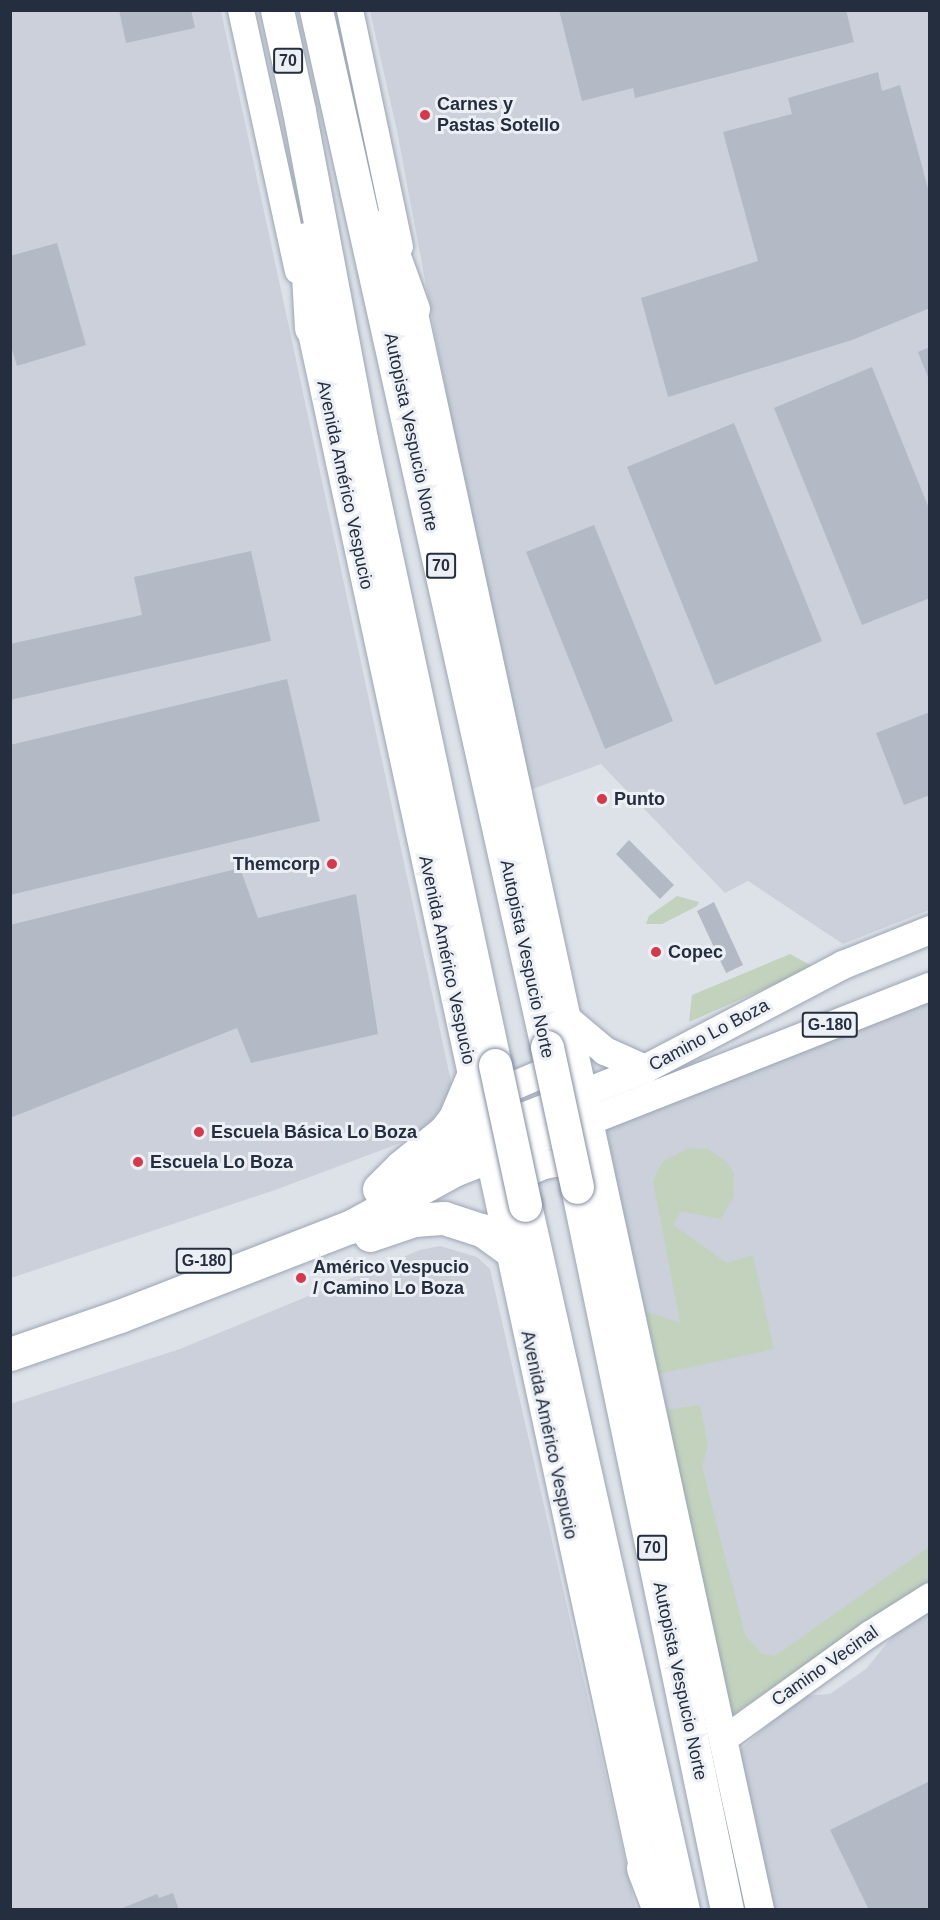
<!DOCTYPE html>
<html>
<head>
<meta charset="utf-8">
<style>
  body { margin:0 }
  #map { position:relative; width:940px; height:1920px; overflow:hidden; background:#dde1e8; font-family:Helvetica,sans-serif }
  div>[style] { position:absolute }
  .built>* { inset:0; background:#cbd0da }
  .green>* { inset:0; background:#c2d2bd }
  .building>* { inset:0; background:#b4bac5 }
  .roads { filter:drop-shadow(0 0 2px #9ba5b4) drop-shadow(0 0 2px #9ba5b4) }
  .secondary>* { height:26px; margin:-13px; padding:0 13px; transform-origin:13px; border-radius:13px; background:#fff }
  .primary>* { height:28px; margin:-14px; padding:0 14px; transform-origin:14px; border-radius:14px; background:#fff }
  .highway>* { height:33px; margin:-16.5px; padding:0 16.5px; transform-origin:16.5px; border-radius:16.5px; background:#fff }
  .bridges { filter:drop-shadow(0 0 2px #838d9f) drop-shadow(0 0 2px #838d9f) }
  .highway-bridge>* { height:33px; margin:-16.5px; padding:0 16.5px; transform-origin:16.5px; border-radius:16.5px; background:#fff }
  .dots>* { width:16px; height:16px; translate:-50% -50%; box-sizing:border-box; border:3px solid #ecf0f5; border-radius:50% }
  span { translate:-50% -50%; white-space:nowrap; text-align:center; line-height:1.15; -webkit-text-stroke:6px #ecf0f5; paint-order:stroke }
  .shield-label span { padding:2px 4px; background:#ecf0f5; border:2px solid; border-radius:4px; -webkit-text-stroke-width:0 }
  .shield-label { font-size:16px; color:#252e3f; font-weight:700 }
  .poi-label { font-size:18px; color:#252e3f; font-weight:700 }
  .left { translate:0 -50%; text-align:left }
  .right { translate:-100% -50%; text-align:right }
  .street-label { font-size:18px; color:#252e3f }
  .frame { position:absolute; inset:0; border:12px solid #252e3f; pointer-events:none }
</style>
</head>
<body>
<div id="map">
  <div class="built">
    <div style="clip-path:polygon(11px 11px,221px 11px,452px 1086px,427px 1133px,275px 1190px,11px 1278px)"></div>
    <div style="clip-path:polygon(370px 11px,929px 11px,929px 910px,843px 944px,748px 881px,725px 893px,601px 764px,530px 790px,467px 503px,397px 131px)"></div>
    <div style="clip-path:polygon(929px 1000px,929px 1581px,726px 1719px,667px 1410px,604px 1128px)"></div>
    <div style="clip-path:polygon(440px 1246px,477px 1257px,490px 1269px,636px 1909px,11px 1909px,10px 1404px,180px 1349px,420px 1250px)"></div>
    <div style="clip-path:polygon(929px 1612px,929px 1909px,770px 1909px,734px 1755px,801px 1696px,830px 1694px,866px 1669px,897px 1631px)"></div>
  </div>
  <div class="green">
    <div style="clip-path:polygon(677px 896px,699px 902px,697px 906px,662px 924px,646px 924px,649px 916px)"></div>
    <div style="clip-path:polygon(790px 954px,814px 967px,689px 1022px,692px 995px)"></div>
    <div style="clip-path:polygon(689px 1148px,708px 1149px,725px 1161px,734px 1173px,733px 1198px,721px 1219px,681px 1211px,673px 1225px,727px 1263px,753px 1255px,774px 1349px,659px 1374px,645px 1311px,680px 1323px,653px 1180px,663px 1161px)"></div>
    <div style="clip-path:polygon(700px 1405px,708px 1447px,702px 1466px,745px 1635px,762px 1654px,775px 1656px,929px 1547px,929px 1581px,726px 1719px,667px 1410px)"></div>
  </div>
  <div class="building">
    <div style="clip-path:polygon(119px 10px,191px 10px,195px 28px,126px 43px)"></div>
    <div style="clip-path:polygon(559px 10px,846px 10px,854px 42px,635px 98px,633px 88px,582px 101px)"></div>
    <div style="clip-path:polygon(878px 72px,882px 91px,900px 85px,930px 196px,930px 308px,852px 340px,668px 397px,641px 298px,758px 261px,723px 132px,792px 114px,788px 98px)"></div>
    <div style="clip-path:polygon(57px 243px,86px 345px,17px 366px,10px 343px,10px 256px)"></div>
    <div style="clip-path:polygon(930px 347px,930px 380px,929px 380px,918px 352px)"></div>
    <div style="clip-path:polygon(872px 367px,930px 511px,930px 598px,862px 625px,774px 408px)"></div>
    <div style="clip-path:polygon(734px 423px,822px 641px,715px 685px,627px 467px)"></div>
    <div style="clip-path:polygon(594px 525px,673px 721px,605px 749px,526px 552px)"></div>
    <div style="clip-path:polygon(251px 551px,271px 641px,10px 700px,10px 644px,142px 615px,134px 577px)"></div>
    <div style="clip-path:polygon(287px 679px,320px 821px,10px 895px,10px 745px)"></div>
    <div style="clip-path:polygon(930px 712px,930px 795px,904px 805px,876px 733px)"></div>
    <div style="clip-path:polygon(629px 840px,674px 885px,660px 899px,616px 854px)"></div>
    <div style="clip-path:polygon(240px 868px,258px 918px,356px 894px,378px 1034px,251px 1063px,237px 1028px,10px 1118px,10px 925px)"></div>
    <div style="clip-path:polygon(714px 902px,743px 965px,726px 973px,697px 911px)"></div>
    <div style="clip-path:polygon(930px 1781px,930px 1906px,923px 1910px,869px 1910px,830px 1830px)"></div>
    <div style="clip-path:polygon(173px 1893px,179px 1910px,118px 1910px,157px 1894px,159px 1898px)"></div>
  </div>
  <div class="roads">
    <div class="secondary">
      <div style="left:241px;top:10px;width:267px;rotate:77.7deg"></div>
      <div style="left:350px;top:10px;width:242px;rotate:78.1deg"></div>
      <div style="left:723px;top:1740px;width:181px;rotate:-35.8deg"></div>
      <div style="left:870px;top:1634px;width:71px;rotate:-32.3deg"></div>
    </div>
    <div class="primary">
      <div style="left:413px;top:309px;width:1638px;rotate:77.77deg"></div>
      <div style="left:311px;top:328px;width:1575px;rotate:77.83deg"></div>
      <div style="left:567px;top:1019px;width:50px;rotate:40.1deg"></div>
      <div style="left:605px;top:1051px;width:44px;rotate:24.2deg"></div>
      <div style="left:477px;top:1079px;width:26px;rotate:16deg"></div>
      <div style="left:502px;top:1086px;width:16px;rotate:-7deg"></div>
      <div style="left:518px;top:1084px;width:39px;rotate:-23deg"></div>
      <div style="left:554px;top:1069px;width:20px;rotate:-41deg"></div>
      <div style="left:487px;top:1131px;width:170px;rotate:-21.4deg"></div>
      <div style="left:645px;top:1069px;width:224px;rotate:-27.7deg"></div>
      <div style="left:843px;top:965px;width:94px;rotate:-21.9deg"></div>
      <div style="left:492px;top:1155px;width:103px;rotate:-19.3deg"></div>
      <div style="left:589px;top:1121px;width:366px;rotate:-21.5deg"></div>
      <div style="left:502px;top:1189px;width:21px;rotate:-37deg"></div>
      <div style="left:519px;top:1176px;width:27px;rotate:-24deg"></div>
      <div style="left:544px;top:1165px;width:27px;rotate:-10deg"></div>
      <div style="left:571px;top:1160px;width:22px;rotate:3deg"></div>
    </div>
    <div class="highway">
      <div style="left:277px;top:10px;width:103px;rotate:77.7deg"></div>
      <div style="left:299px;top:111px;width:334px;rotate:79.3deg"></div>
      <div style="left:361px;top:439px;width:640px;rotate:77.92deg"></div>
      <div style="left:316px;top:10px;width:1062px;rotate:77.44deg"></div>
      <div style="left:383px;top:226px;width:88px;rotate:70.1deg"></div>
      <div style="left:306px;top:239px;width:89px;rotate:86.8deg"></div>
      <div style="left:433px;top:1158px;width:57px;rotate:-27deg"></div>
      <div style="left:577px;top:1187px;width:738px;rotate:78.28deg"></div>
      <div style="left:379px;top:1189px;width:31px;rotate:-45deg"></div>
      <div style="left:401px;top:1167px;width:57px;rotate:-39.3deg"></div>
      <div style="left:445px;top:1131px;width:16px;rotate:-52deg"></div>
      <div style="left:455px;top:1118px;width:43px;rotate:-67deg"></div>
      <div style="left:525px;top:1205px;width:722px;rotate:77.37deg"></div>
      <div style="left:370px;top:1235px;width:46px;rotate:-18.8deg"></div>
      <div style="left:414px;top:1220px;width:30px;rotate:-4deg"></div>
      <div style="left:444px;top:1218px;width:40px;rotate:18deg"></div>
      <div style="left:482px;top:1230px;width:34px;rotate:36deg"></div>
      <div style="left:10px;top:1354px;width:116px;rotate:-19.1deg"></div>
      <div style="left:120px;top:1316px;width:247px;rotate:-21.2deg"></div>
      <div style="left:350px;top:1227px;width:121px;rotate:-28.7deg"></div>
      <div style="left:456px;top:1169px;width:36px;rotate:-21deg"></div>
      <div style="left:643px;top:1868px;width:45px;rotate:69.1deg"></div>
    </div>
  </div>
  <div class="bridges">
    <div class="highway-bridge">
      <div style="left:547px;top:1047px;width:143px;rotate:77.9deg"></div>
      <div style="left:495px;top:1065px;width:143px;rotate:77.9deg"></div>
    </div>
  </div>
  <div class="dots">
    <div style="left:425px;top:115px;background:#d6384c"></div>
    <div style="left:602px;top:799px;background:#d6384c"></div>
    <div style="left:332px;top:864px;background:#d6384c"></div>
    <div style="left:656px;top:952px;background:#d6384c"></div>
    <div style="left:199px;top:1132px;background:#d6384c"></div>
    <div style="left:138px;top:1162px;background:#d6384c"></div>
    <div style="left:301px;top:1278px;background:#d6384c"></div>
  </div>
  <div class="shield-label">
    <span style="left:288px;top:61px">70</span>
    <span style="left:441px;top:566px">70</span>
    <span style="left:830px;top:1025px">G-180</span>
    <span style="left:204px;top:1261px">G-180</span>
    <span style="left:652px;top:1548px">70</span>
  </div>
  <div class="poi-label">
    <span class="left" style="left:437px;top:115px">Carnes y<br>Pastas Sotello</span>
    <span class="left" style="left:614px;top:799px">Punto</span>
    <span class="right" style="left:320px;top:864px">Themcorp</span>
    <span class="left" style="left:668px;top:952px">Copec</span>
    <span class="left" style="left:211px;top:1132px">Escuela Básica Lo Boza</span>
    <span class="left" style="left:150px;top:1162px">Escuela Lo Boza</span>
    <span class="left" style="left:313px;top:1278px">Américo Vespucio<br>/ Camino Lo Boza</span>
  </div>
  <div class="street-label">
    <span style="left:411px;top:432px;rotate:78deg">Autopista Vespucio Norte</span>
    <span style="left:345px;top:485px;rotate:78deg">Avenida Américo Vespucio</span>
    <span style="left:527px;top:959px;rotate:78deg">Autopista Vespucio Norte</span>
    <span style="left:447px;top:960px;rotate:78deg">Avenida Américo Vespucio</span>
    <span style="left:709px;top:1035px;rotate:-28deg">Camino Lo Boza</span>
    <span style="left:549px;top:1435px;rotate:78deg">Avenida Américo Vespucio</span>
    <span style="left:825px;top:1666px;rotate:-35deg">Camino Vecinal</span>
    <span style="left:680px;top:1681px;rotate:78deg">Autopista Vespucio Norte</span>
  </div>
  <div class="frame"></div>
</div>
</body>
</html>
